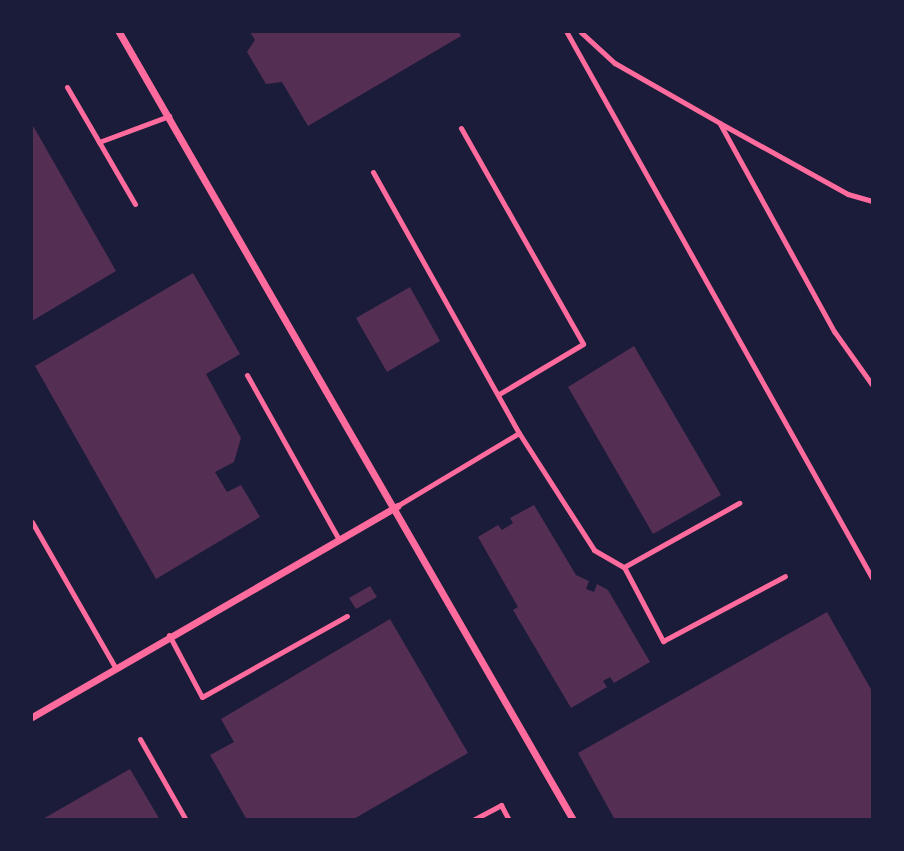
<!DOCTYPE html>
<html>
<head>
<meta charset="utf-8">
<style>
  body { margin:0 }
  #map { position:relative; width:904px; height:851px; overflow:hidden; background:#1b1b3a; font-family:"Titillium Web",sans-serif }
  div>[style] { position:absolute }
  .building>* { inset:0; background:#542f53 }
  .path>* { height:4.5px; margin:-2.25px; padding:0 2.25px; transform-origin:2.25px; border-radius:2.25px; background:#ff6b9d }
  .service>* { height:5px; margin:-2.5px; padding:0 2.5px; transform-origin:2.5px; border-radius:2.5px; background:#ff6b9d }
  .minor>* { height:7px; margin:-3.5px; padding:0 3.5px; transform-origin:3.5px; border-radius:3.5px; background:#ff6b9d }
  span { translate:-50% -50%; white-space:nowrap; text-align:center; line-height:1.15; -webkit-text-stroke:5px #1b1b3a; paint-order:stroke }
  .frame { position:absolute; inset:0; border:33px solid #1b1b3a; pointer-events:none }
</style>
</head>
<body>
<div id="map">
  <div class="building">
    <div style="clip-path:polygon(250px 32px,459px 32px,461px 36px,308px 126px,282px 82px,266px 84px,247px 52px,255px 40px)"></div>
    <div style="clip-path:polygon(32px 124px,116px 271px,32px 321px)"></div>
    <div style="clip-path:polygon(193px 273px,240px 354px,206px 374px,241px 438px,234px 462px,215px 472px,227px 492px,241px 485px,260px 517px,156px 579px,35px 366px)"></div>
    <div style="clip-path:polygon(410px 287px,440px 341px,387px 372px,356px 318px)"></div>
    <div style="clip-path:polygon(634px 346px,721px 495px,653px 534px,568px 387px)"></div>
    <div style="clip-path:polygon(534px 505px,576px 575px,589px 581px,586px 589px,594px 592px,597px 584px,608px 590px,650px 662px,614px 683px,610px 677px,603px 681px,607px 687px,571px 708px,513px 610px,518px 607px,478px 537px,498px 525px,502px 530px,513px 523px,510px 518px)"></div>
    <div style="clip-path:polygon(370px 586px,377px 597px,356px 609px,349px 598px)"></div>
    <div style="clip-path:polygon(827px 612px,872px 691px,872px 820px,615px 820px,578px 753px)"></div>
    <div style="clip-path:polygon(390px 619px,468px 753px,352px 820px,247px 820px,210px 755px,234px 742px,221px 719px)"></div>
    <div style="clip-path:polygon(130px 769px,160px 820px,41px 820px)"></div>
  </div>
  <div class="path">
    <div style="left:567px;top:32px;width:625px;rotate:60.77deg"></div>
    <div style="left:581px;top:32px;width:46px;rotate:42.4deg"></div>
    <div style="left:615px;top:63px;width:121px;rotate:29.7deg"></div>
    <div style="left:720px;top:123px;width:146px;rotate:29deg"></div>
    <div style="left:848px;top:194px;width:25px;rotate:16deg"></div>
    <div style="left:721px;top:125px;width:236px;rotate:61.2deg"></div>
    <div style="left:835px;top:332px;width:64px;rotate:54.6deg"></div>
  </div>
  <div class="service">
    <div style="left:67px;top:87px;width:64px;rotate:59.8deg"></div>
    <div style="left:461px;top:128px;width:248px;rotate:60.5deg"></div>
    <div style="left:583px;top:344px;width:98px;rotate:149.2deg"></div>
    <div style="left:373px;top:172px;width:299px;rotate:60.8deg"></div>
    <div style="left:519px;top:433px;width:142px;rotate:149.1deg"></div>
    <div style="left:135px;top:204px;width:72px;rotate:-120.1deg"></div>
    <div style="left:99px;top:142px;width:75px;rotate:-20.4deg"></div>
    <div style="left:247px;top:375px;width:187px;rotate:60.8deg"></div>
    <div style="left:519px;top:433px;width:139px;rotate:57.3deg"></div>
    <div style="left:594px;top:550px;width:34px;rotate:30deg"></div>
    <div style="left:624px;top:567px;width:84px;rotate:62.2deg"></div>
    <div style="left:663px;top:641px;width:138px;rotate:-28deg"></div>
    <div style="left:32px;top:522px;width:167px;rotate:60.2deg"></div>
    <div style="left:624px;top:567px;width:132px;rotate:-29.1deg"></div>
    <div style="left:169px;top:635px;width:70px;rotate:62deg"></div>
    <div style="left:202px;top:697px;width:166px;rotate:-29.2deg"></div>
    <div style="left:140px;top:739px;width:93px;rotate:60.4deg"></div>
    <div style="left:473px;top:820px;width:32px;rotate:-28deg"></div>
    <div style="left:501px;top:805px;width:17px;rotate:62deg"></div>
  </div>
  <div class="minor">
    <div style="left:119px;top:32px;width:909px;rotate:60.05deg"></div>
    <div style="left:32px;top:717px;width:422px;rotate:-30deg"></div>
  </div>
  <div class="frame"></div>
</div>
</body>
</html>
